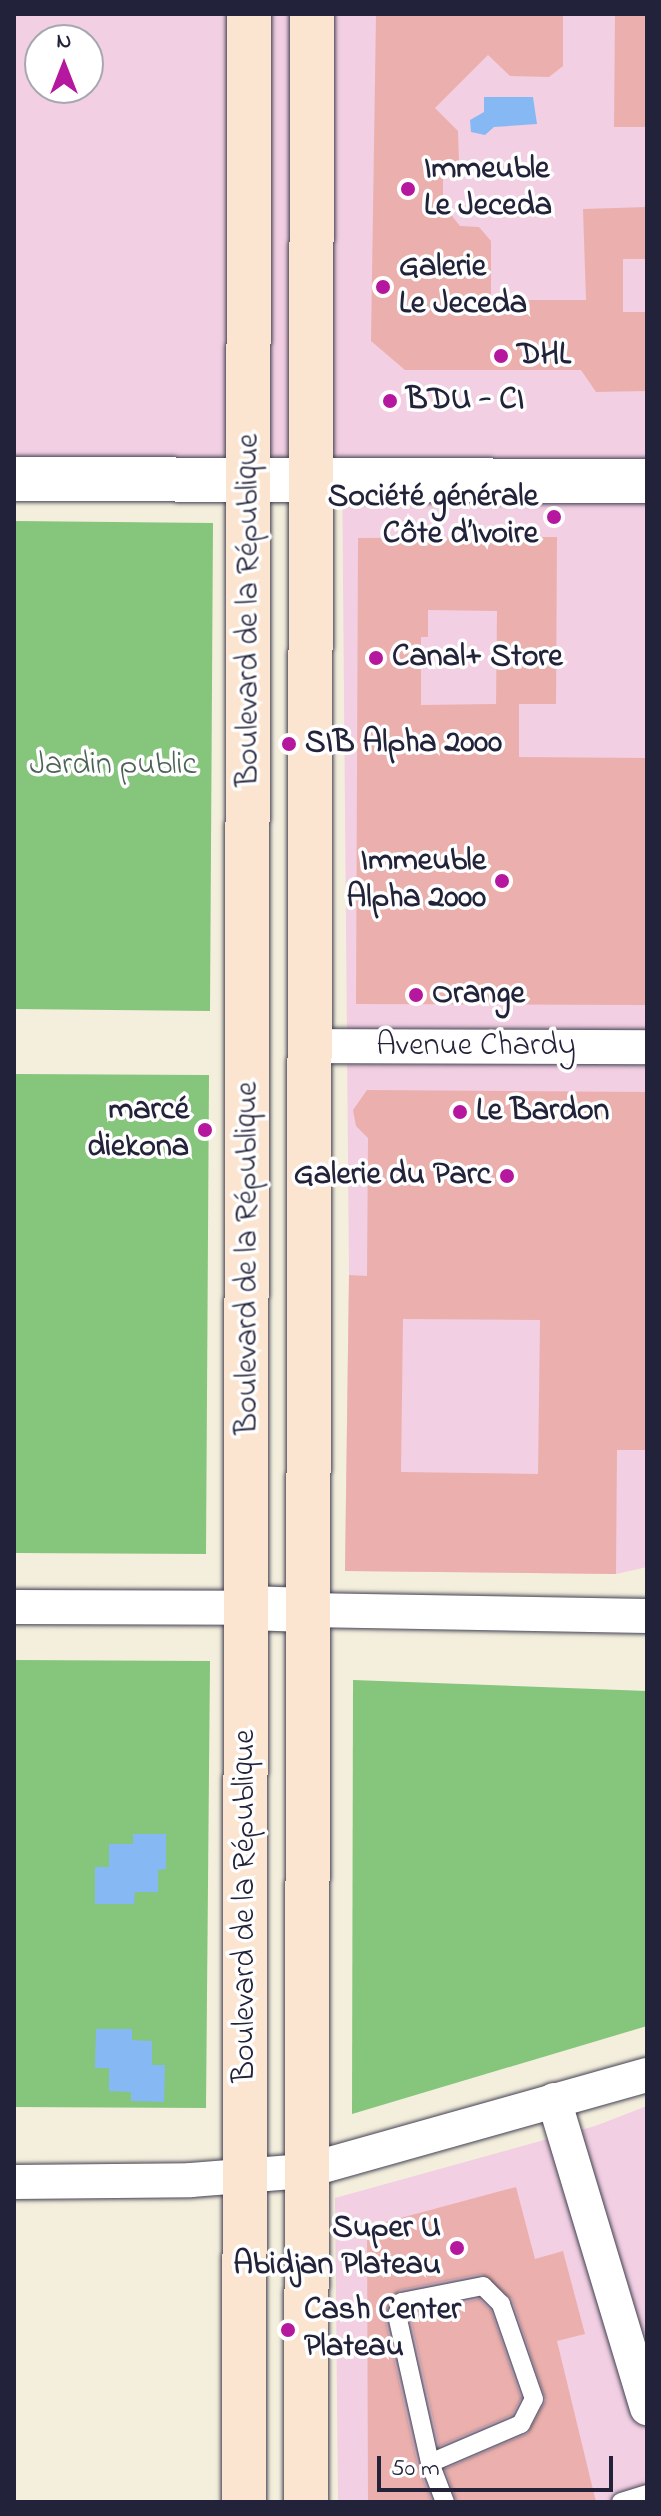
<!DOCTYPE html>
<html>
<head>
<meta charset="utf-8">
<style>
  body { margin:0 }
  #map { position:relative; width:661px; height:2516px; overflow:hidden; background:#f4efdd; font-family:"Indie Flower",sans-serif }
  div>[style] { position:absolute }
  .built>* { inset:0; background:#f2cfe2 }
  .green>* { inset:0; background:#86c57c }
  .water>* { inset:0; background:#86b9f3 }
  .building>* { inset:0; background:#ebb0ad }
  .roads { filter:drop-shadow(0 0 2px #424153) drop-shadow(0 0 2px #424153) }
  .service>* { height:18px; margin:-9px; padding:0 9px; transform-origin:9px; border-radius:9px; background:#fff }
  .minor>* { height:34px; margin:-17px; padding:0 17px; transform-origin:17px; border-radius:17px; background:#fff }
  .tertiary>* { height:44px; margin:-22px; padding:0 22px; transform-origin:22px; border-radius:22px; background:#fff }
  .secondary>* { height:44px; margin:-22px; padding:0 22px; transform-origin:22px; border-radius:22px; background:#fce5d0 }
  .dots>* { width:22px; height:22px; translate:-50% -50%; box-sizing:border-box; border:4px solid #fff; border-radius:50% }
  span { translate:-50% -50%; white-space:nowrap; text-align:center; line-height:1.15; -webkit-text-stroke:7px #fff; paint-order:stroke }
  .poi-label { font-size:32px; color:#22223b; font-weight:700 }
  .left { translate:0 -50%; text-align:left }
  .right { translate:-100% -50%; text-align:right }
  .street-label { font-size:32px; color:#22223b }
  .park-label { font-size:32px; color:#4a6355 }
  .frame { position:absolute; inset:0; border:16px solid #22223b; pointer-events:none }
  .north { position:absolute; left:24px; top:24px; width:80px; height:80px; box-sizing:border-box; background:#fff; border:2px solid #a7a7b1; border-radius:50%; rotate:0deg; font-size:22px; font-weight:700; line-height:32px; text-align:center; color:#22223b }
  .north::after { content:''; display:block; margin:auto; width:28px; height:36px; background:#b5179e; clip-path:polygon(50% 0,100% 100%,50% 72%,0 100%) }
  .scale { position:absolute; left:377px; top:2456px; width:236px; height:36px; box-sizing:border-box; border:4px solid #22223b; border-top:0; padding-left:10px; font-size:24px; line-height:28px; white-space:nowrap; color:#22223b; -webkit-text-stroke:6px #fff; paint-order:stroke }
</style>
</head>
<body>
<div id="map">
  <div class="built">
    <div style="clip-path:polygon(evenodd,14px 14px,647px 14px,647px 1567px,616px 1574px,345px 1571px,349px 1275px,342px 466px,14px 469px,14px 14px,40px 40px,88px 40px,88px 88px,40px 88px,40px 40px)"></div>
    <div style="clip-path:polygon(647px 2106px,647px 2502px,338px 2502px,335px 2198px,595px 2126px)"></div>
  </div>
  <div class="green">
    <div style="clip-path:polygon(14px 521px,213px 523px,210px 1011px,14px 1009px)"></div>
    <div style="clip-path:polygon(14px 1074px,209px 1075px,206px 1554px,14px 1553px)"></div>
    <div style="clip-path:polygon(14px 1660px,210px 1661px,206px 2108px,14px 2107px)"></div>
    <div style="clip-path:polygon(353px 1680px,647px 1691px,647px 2026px,352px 2114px)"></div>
  </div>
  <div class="water">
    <div style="clip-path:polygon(484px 97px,533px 97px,537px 124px,494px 127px,485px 135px,471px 132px,470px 120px,484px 112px)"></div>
    <div style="clip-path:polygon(133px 1834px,166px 1834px,166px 1869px,158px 1870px,158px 1892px,135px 1892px,134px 1904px,95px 1904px,95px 1867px,109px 1867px,109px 1844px,133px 1844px)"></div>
    <div style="clip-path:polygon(96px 2029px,132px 2029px,132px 2040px,152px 2041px,152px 2065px,165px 2065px,164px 2102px,131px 2101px,131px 2092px,109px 2091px,109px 2068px,95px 2068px)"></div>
  </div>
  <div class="building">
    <div style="clip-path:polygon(376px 14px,563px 14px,563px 66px,549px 77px,510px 76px,488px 55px,435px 108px,458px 131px,459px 162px,443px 173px,443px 205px,460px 226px,479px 227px,491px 241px,491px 300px,586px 300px,583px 209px,647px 207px,647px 259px,623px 259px,623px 312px,647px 312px,647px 391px,596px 392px,581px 370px,405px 370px,371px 341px)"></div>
    <div style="clip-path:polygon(615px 14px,647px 14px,647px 127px,614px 127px)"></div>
    <div style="clip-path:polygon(evenodd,557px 537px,556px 704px,519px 704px,519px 757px,647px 758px,647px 1005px,356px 1004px,358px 538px,557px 537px,428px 610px,497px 611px,496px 704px,421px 705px,421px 637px,428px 637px,428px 610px)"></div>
    <div style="clip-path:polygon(evenodd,367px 1090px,647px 1092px,647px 1450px,617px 1450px,616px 1574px,345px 1571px,349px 1275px,367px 1276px,368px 1138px,356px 1126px,353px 1110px,367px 1090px,403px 1319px,540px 1320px,538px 1474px,401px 1472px,403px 1319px)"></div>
    <div style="clip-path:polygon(516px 2187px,535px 2259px,563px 2251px,585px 2334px,557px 2341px,596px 2502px,457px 2502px,445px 2469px,527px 2434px,546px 2400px,512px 2299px,481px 2274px,400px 2290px,391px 2298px,385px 2318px,418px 2466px,432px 2502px,368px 2502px,367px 2227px)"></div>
    <div style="clip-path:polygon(479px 2299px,491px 2311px,521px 2398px,512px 2415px,439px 2446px,410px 2316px)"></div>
  </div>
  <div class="roads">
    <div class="service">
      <div style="left:430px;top:2463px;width:99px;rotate:-23.2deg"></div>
      <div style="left:521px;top:2424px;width:28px;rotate:-63deg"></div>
      <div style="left:534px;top:2399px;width:101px;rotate:-109.2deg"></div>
      <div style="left:501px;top:2304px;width:25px;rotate:-135deg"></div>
      <div style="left:483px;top:2286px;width:83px;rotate:168.8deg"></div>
      <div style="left:402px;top:2302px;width:14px;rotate:111deg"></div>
      <div style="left:397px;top:2315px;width:152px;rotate:77.4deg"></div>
      <div style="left:430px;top:2463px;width:42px;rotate:69deg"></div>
      <div style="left:621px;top:2502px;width:27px;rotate:-17deg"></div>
    </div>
    <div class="minor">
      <div style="left:306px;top:1046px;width:341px;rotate:0.2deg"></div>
      <div style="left:14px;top:1607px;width:235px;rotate:0.2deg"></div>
      <div style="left:307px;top:1610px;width:340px;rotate:1deg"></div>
      <div style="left:554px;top:2100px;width:322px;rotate:73.2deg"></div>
      <div style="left:14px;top:2182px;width:177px;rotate:-0.6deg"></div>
      <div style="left:191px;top:2180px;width:114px;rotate:-4.5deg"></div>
      <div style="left:305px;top:2171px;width:355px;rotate:-15.7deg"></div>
    </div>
    <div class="tertiary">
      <div style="left:14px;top:479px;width:633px;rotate:0.18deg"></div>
      <div style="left:249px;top:1608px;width:58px;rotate:2deg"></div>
    </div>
    <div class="secondary">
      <div style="left:244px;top:2502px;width:2488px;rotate:-89.88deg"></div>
      <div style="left:306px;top:2502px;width:2488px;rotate:-89.86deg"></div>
    </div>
  </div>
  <div class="dots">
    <div style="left:408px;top:189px;background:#b5179e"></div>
    <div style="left:383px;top:287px;background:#b5179e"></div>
    <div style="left:501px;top:356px;background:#b5179e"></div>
    <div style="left:390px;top:401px;background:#b5179e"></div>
    <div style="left:554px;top:517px;background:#b5179e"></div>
    <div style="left:376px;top:658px;background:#b5179e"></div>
    <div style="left:289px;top:744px;background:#b5179e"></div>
    <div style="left:502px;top:881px;background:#b5179e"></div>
    <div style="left:416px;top:995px;background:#b5179e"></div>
    <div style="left:460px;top:1112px;background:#b5179e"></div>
    <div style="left:205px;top:1130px;background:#b5179e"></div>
    <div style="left:507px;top:1176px;background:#b5179e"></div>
    <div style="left:457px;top:2248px;background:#b5179e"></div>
    <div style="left:288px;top:2330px;background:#b5179e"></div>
  </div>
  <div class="poi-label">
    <span class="left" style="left:424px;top:189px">Immeuble<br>Le Jeceda</span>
    <span class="left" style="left:399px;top:287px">Galerie<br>Le Jeceda</span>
    <span class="left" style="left:517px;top:356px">DHL</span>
    <span class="left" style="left:406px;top:401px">BDU - CI</span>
    <span class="right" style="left:538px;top:517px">Société générale<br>Côte d’Ivoire</span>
    <span class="left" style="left:392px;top:658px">Canal+ Store</span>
    <span class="left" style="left:305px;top:744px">SIB Alpha 2000</span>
    <span class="right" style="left:486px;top:881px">Immeuble<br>Alpha 2000</span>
    <span class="left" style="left:432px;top:995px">Orange</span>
    <span class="right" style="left:189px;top:1130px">marcé<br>diekona</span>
    <span class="left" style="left:476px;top:1112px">Le Bardon</span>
    <span class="right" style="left:491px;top:1176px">Galerie du Parc</span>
    <span class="right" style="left:441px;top:2248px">Super U<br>Abidjan Plateau</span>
    <span class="left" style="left:304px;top:2330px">Cash Center<br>Plateau</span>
  </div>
  <div class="street-label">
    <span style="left:250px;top:610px;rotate:-90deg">Boulevard de la République</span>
    <span style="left:476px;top:1047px">Avenue Chardy</span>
    <span style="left:249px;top:1258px;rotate:-90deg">Boulevard de la République</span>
    <span style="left:246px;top:1906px;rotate:-90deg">Boulevard de la République</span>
  </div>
  <div class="park-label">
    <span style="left:113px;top:766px">Jardin public</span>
  </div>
  <div class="frame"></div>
  <div class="north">N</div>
  <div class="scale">50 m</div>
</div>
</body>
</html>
